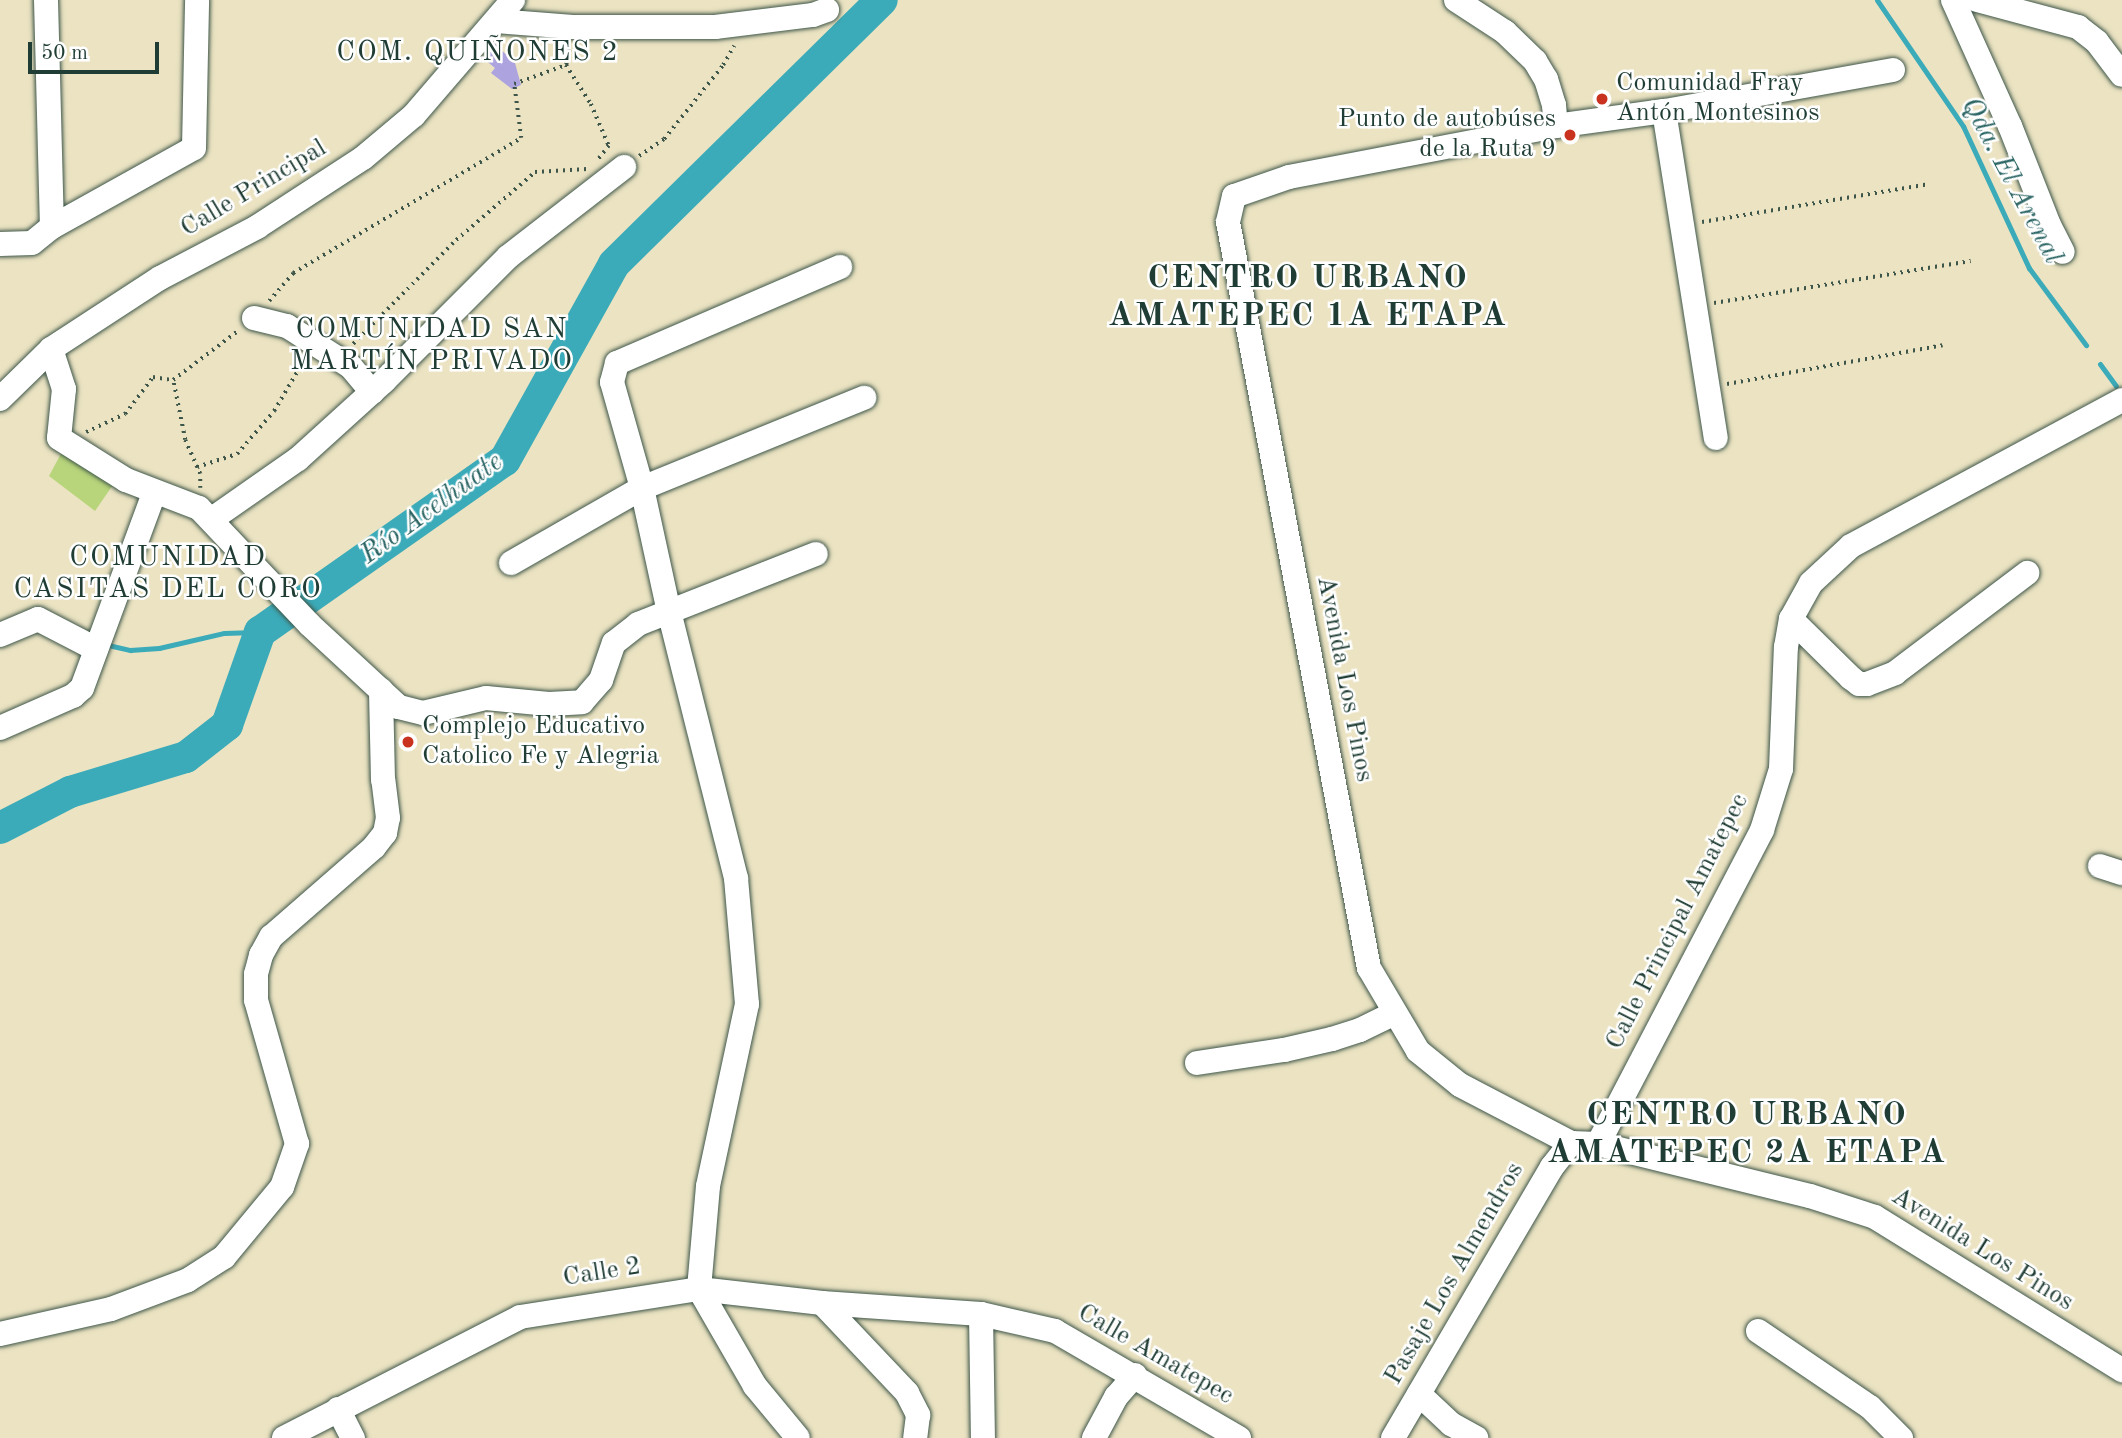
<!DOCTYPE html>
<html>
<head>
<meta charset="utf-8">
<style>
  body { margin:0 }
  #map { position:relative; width:2122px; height:1438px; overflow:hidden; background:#ebe3c2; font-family:"Old Standard TT",serif }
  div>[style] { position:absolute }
  .green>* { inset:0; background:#b8d57b }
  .stream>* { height:5px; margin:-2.5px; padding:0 2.5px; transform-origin:2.5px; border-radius:2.5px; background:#3cabb9 }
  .river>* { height:32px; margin:-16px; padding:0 16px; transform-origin:16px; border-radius:16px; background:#3cabb9 }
  .building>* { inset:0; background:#ada3de }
  .path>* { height:3.5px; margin-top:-1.75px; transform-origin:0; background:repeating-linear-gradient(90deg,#3e5649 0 2px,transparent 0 7px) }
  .roads { filter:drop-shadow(0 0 2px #3e5649) drop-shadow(0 0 2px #3e5649) }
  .minor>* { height:24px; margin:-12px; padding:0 12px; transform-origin:12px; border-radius:12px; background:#fff }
  .dots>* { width:19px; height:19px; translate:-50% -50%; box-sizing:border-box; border:4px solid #fff; border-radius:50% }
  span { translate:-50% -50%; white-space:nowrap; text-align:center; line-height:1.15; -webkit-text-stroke:5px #fff; paint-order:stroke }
  .poi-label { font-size:26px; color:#1f3d34 }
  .left { translate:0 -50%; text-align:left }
  .right { translate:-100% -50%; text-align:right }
  .street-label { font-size:26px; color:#1f3d34 }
  .neighbourhood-label { font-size:28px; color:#1f3d34; letter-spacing:2px }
  .water-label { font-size:28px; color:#296463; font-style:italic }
  .district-label { font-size:33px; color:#1f3d34; font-weight:700; letter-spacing:2px }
  .scale { position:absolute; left:28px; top:42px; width:131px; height:32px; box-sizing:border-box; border:4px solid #1f3d34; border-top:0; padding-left:9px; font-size:21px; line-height:24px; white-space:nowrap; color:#1f3d34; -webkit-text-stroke:5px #fff; paint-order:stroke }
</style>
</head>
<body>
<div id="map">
  <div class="green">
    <div style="clip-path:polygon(64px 448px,117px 479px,95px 511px,49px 476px)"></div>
  </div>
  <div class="stream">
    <div style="left:1877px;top:0;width:153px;rotate:55.7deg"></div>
    <div style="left:1963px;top:126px;width:157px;rotate:65.1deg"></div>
    <div style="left:2029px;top:268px;width:96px;rotate:53.5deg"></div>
    <div style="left:2100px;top:364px;width:27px;rotate:54deg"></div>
    <div style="left:108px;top:645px;width:23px;rotate:13deg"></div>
    <div style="left:130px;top:650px;width:29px;rotate:-4deg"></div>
    <div style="left:159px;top:648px;width:67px;rotate:-13deg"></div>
    <div style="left:224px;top:633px;width:36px;rotate:-2deg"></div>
  </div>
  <div class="river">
    <div style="left:0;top:828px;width:79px;rotate:-27.2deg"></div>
    <div style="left:70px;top:792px;width:121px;rotate:-16.8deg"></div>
    <div style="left:186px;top:757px;width:52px;rotate:-38deg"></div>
    <div style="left:227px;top:725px;width:99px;rotate:-70.5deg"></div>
    <div style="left:260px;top:632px;width:299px;rotate:-35.1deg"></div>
    <div style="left:505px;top:460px;width:224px;rotate:-60.9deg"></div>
    <div style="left:614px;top:264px;width:376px;rotate:-44.6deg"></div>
  </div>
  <div class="building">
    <div style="clip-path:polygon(495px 44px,515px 63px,521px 85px,512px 89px,491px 73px,495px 68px,483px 58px)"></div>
  </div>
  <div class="path">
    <div style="left:566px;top:65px;width:46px;rotate:57.3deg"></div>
    <div style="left:591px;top:104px;width:46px;rotate:66.8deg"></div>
    <div style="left:609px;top:146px;width:18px;rotate:128deg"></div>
    <div style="left:639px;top:156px;width:30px;rotate:-34deg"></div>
    <div style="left:664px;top:139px;width:95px;rotate:-51.4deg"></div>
    <div style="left:723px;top:65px;width:22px;rotate:-60deg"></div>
    <div style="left:1702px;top:222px;width:229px;rotate:-9.5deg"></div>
    <div style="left:269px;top:301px;width:37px;rotate:-49deg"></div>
    <div style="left:293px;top:273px;width:265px;rotate:-30.6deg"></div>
    <div style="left:521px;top:138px;width:54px;rotate:-97.4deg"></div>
    <div style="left:514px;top:84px;width:55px;rotate:-20.1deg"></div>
    <div style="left:566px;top:65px;width:19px;rotate:-78deg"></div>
    <div style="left:1714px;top:303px;width:260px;rotate:-9.3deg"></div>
    <div style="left:353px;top:344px;width:146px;rotate:-45.3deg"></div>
    <div style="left:456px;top:240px;width:104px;rotate:-40.7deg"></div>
    <div style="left:535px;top:172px;width:52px;rotate:-3.3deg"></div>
    <div style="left:1727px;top:384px;width:219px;rotate:-10.2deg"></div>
    <div style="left:86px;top:432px;width:43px;rotate:-24.8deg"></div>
    <div style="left:125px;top:414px;width:46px;rotate:-52.9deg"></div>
    <div style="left:153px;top:377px;width:20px;rotate:9deg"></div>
    <div style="left:197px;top:467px;width:42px;rotate:-18deg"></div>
    <div style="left:237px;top:454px;width:57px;rotate:-49.3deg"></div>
    <div style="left:274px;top:411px;width:59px;rotate:-59.5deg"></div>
    <div style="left:200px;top:488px;width:14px;rotate:-90deg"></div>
    <div style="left:200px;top:474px;width:37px;rotate:-114deg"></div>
    <div style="left:185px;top:440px;width:61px;rotate:-101.3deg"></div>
    <div style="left:173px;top:380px;width:83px;rotate:-37.1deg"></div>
  </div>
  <div class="roads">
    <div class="minor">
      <div style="left:46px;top:0;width:227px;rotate:88.5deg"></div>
      <div style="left:1456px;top:0;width:59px;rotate:33.1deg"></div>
      <div style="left:1505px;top:32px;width:42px;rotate:44deg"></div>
      <div style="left:1535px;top:61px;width:21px;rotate:59deg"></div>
      <div style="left:1546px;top:79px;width:27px;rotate:73deg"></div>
      <div style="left:1554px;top:105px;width:21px;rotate:85deg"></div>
      <div style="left:1953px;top:0;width:138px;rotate:65.7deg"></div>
      <div style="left:2010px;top:126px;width:106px;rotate:68.5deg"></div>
      <div style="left:2049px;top:225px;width:30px;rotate:63deg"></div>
      <div style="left:1977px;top:0;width:105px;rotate:15deg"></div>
      <div style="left:2078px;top:27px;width:24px;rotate:38deg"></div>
      <div style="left:2097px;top:42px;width:41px;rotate:52.9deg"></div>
      <div style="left:496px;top:21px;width:77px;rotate:4.5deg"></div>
      <div style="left:573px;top:27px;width:142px"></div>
      <div style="left:715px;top:27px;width:99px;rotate:-7deg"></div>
      <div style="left:813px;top:15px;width:15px;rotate:-20deg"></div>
      <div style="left:1893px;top:70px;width:233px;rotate:169.8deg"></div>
      <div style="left:1664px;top:111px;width:109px;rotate:172.1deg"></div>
      <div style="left:1556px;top:126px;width:272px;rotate:169.2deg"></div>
      <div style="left:1289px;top:177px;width:58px;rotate:160.9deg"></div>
      <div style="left:1234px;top:196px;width:27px;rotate:103deg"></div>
      <div style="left:1228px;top:222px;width:759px;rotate:79.3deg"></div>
      <div style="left:1369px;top:968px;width:96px;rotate:59.4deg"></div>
      <div style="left:1418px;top:1051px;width:54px;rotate:39deg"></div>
      <div style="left:1460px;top:1085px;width:125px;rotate:27.6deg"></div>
      <div style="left:1571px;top:1143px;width:27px;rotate:2deg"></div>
      <div style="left:1598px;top:1144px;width:218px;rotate:13.8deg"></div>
      <div style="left:1810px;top:1196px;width:68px;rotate:17.9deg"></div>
      <div style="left:1875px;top:1217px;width:291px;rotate:31.8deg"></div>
      <div style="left:1664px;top:111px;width:331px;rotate:81deg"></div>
      <div style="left:0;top:244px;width:32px;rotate:-2deg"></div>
      <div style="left:32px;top:243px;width:26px;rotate:-39deg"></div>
      <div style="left:52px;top:227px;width:162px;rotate:-29.1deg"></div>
      <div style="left:194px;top:148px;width:148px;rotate:-88.8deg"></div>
      <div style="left:254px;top:318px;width:34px;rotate:14deg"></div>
      <div style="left:287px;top:326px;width:76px;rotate:32.6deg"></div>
      <div style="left:351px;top:367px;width:33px;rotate:50deg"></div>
      <div style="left:51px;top:349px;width:42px;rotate:72deg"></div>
      <div style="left:64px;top:389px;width:49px;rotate:95.8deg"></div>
      <div style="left:59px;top:438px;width:79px;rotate:32.1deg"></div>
      <div style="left:126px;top:480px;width:78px;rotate:21deg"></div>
      <div style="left:199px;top:508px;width:161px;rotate:46.5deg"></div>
      <div style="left:310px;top:625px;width:121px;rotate:42.7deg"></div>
      <div style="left:399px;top:707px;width:25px;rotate:14deg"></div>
      <div style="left:423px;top:713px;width:65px;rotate:-13.4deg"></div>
      <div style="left:486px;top:698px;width:63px;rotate:5.4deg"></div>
      <div style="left:549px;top:704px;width:33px;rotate:-3deg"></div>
      <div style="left:582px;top:702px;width:29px;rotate:-49deg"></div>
      <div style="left:601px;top:680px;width:39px;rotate:-71deg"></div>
      <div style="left:614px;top:643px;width:31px;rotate:-38deg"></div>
      <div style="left:638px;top:624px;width:191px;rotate:-21.5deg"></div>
      <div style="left:0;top:399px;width:71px;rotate:-44.4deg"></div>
      <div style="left:51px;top:349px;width:130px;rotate:-33.1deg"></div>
      <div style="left:160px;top:278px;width:110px;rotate:-27.7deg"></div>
      <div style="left:257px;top:227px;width:126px;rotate:-33.1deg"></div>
      <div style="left:363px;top:158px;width:67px;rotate:-40.1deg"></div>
      <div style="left:414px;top:115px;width:152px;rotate:-49.3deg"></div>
      <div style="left:212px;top:519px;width:105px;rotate:-34.9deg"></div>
      <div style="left:298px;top:459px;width:116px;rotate:-42.2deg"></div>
      <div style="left:384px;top:381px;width:175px;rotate:-45deg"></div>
      <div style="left:508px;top:257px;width:147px;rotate:-37.8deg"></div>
      <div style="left:511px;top:563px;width:151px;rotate:-29.8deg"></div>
      <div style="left:642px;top:488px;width:240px;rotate:-22.1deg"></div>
      <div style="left:1791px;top:619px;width:84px;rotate:44.5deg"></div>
      <div style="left:1851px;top:678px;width:10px;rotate:37deg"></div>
      <div style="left:1859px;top:684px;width:8px"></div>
      <div style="left:1867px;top:684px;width:30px;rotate:-21deg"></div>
      <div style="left:1895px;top:673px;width:166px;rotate:-37.1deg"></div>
      <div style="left:0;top:635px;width:41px;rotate:-22.8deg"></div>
      <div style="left:38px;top:619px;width:63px;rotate:27.4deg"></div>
      <div style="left:0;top:728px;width:80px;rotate:-23.7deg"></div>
      <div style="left:73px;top:696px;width:12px;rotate:-42deg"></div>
      <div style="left:82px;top:688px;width:208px;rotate:-69.7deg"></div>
      <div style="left:2100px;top:866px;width:23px;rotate:18deg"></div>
      <div style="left:1197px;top:1063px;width:88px;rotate:-8.5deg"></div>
      <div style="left:1284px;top:1050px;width:49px;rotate:-12.9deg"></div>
      <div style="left:1332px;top:1039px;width:29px;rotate:-18deg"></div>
      <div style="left:1360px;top:1030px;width:39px;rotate:-26deg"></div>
      <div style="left:1598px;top:1144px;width:354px;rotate:-62.4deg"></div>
      <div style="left:1762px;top:830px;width:64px;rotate:-72.7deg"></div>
      <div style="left:1781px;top:769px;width:122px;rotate:-87.7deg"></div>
      <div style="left:1786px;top:647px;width:28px;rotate:-80deg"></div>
      <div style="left:1791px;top:619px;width:41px;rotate:-60.9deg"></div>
      <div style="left:1811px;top:583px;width:54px;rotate:-42.8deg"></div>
      <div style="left:1851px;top:546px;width:308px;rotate:-28.3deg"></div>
      <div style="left:699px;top:1289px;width:103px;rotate:-85deg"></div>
      <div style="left:708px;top:1186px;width:186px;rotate:-77.9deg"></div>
      <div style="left:747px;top:1004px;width:126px;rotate:-95deg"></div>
      <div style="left:736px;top:878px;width:274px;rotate:-104.1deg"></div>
      <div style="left:669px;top:612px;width:127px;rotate:-102.3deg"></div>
      <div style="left:642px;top:488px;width:110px;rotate:-105.8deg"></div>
      <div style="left:612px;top:382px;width:20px;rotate:-75deg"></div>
      <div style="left:617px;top:363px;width:243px;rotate:-23.3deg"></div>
      <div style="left:699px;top:1289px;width:112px;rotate:60deg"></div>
      <div style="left:755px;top:1386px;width:67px;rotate:50.4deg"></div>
      <div style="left:822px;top:1303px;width:124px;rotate:46.6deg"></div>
      <div style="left:907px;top:1393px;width:25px;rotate:63deg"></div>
      <div style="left:918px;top:1415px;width:23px;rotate:97deg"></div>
      <div style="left:981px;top:1314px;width:124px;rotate:89.1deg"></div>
      <div style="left:1758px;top:1331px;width:135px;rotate:34.2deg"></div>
      <div style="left:1870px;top:1407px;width:44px;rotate:45deg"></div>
      <div style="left:0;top:1334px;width:114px;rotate:-12.7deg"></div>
      <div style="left:111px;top:1309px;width:82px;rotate:-20.6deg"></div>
      <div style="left:188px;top:1280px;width:43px;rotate:-32.6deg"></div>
      <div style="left:224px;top:1257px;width:91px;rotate:-50.4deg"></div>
      <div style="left:282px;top:1187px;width:46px;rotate:-70.8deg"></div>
      <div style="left:297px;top:1144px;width:150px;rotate:-105.9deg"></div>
      <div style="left:256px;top:1000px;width:26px;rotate:-90deg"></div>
      <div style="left:256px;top:974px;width:20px;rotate:-75deg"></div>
      <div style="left:261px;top:955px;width:21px;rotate:-61deg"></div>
      <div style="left:271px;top:937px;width:137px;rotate:-41.1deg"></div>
      <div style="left:374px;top:847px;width:18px;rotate:-52deg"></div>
      <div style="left:385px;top:833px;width:15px;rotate:-79deg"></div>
      <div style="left:388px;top:818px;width:38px;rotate:-97deg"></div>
      <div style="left:383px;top:780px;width:90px;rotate:-91.3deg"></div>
      <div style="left:1419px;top:1394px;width:44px;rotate:43.2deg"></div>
      <div style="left:1451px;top:1424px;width:29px;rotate:29deg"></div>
      <div style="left:338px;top:1409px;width:33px;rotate:63deg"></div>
      <div style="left:284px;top:1438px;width:265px;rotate:-27.1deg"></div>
      <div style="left:520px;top:1317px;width:181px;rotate:-8.9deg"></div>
      <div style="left:699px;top:1289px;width:124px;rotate:6.5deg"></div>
      <div style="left:822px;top:1303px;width:159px;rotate:4deg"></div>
      <div style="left:981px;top:1314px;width:76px;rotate:12.9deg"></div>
      <div style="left:1055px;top:1331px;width:213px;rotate:30.2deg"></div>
      <div style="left:1094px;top:1438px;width:47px;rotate:-61.8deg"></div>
      <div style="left:1116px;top:1397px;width:29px;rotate:-49deg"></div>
      <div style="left:1393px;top:1438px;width:314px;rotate:-59.6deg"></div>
      <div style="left:1552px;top:1167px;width:31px;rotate:-52deg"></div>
    </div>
  </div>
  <div class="dots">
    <div style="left:1602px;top:99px;background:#c8321e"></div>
    <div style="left:1570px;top:135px;background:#c8321e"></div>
    <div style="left:408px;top:742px;background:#c8321e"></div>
  </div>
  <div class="poi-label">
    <span class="left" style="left:1616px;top:99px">Comunidad Fray<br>Antón Montesinos</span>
    <span class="right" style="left:1556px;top:135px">Punto de autobúses<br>de la Ruta 9</span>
    <span class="left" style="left:422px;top:742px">Complejo Educativo<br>Catolico Fe y Alegria</span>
  </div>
  <div class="street-label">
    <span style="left:254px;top:189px;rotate:-31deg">Calle Principal</span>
    <span style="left:1344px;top:679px;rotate:79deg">Avenida Los Pinos</span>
    <span style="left:1678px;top:922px;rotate:-63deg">Calle Principal Amatepec</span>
    <span style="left:1982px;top:1250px;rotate:32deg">Avenida Los Pinos</span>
    <span style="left:602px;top:1273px;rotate:-9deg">Calle 2</span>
    <span style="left:1455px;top:1274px;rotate:-60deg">Pasaje Los Almendros</span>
    <span style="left:1155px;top:1355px;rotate:30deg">Calle Amatepec</span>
  </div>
  <div class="neighbourhood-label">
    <span style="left:478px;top:53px">COM. QUIÑONES 2</span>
    <span style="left:432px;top:346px">COMUNIDAD SAN<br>MARTÍN PRIVADO</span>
    <span style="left:168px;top:574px">COMUNIDAD<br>CASITAS DEL CORO</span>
  </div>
  <div class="water-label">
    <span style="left:2011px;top:181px;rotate:62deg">Qda. El Arenal</span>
    <span style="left:432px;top:509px;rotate:-36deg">Río Acelhuate</span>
  </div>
  <div class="district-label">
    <span style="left:1308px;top:298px">CENTRO URBANO<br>AMATEPEC 1A ETAPA</span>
    <span style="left:1747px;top:1135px">CENTRO URBANO<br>AMATEPEC 2A ETAPA</span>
  </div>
  <div class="scale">50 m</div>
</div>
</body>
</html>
